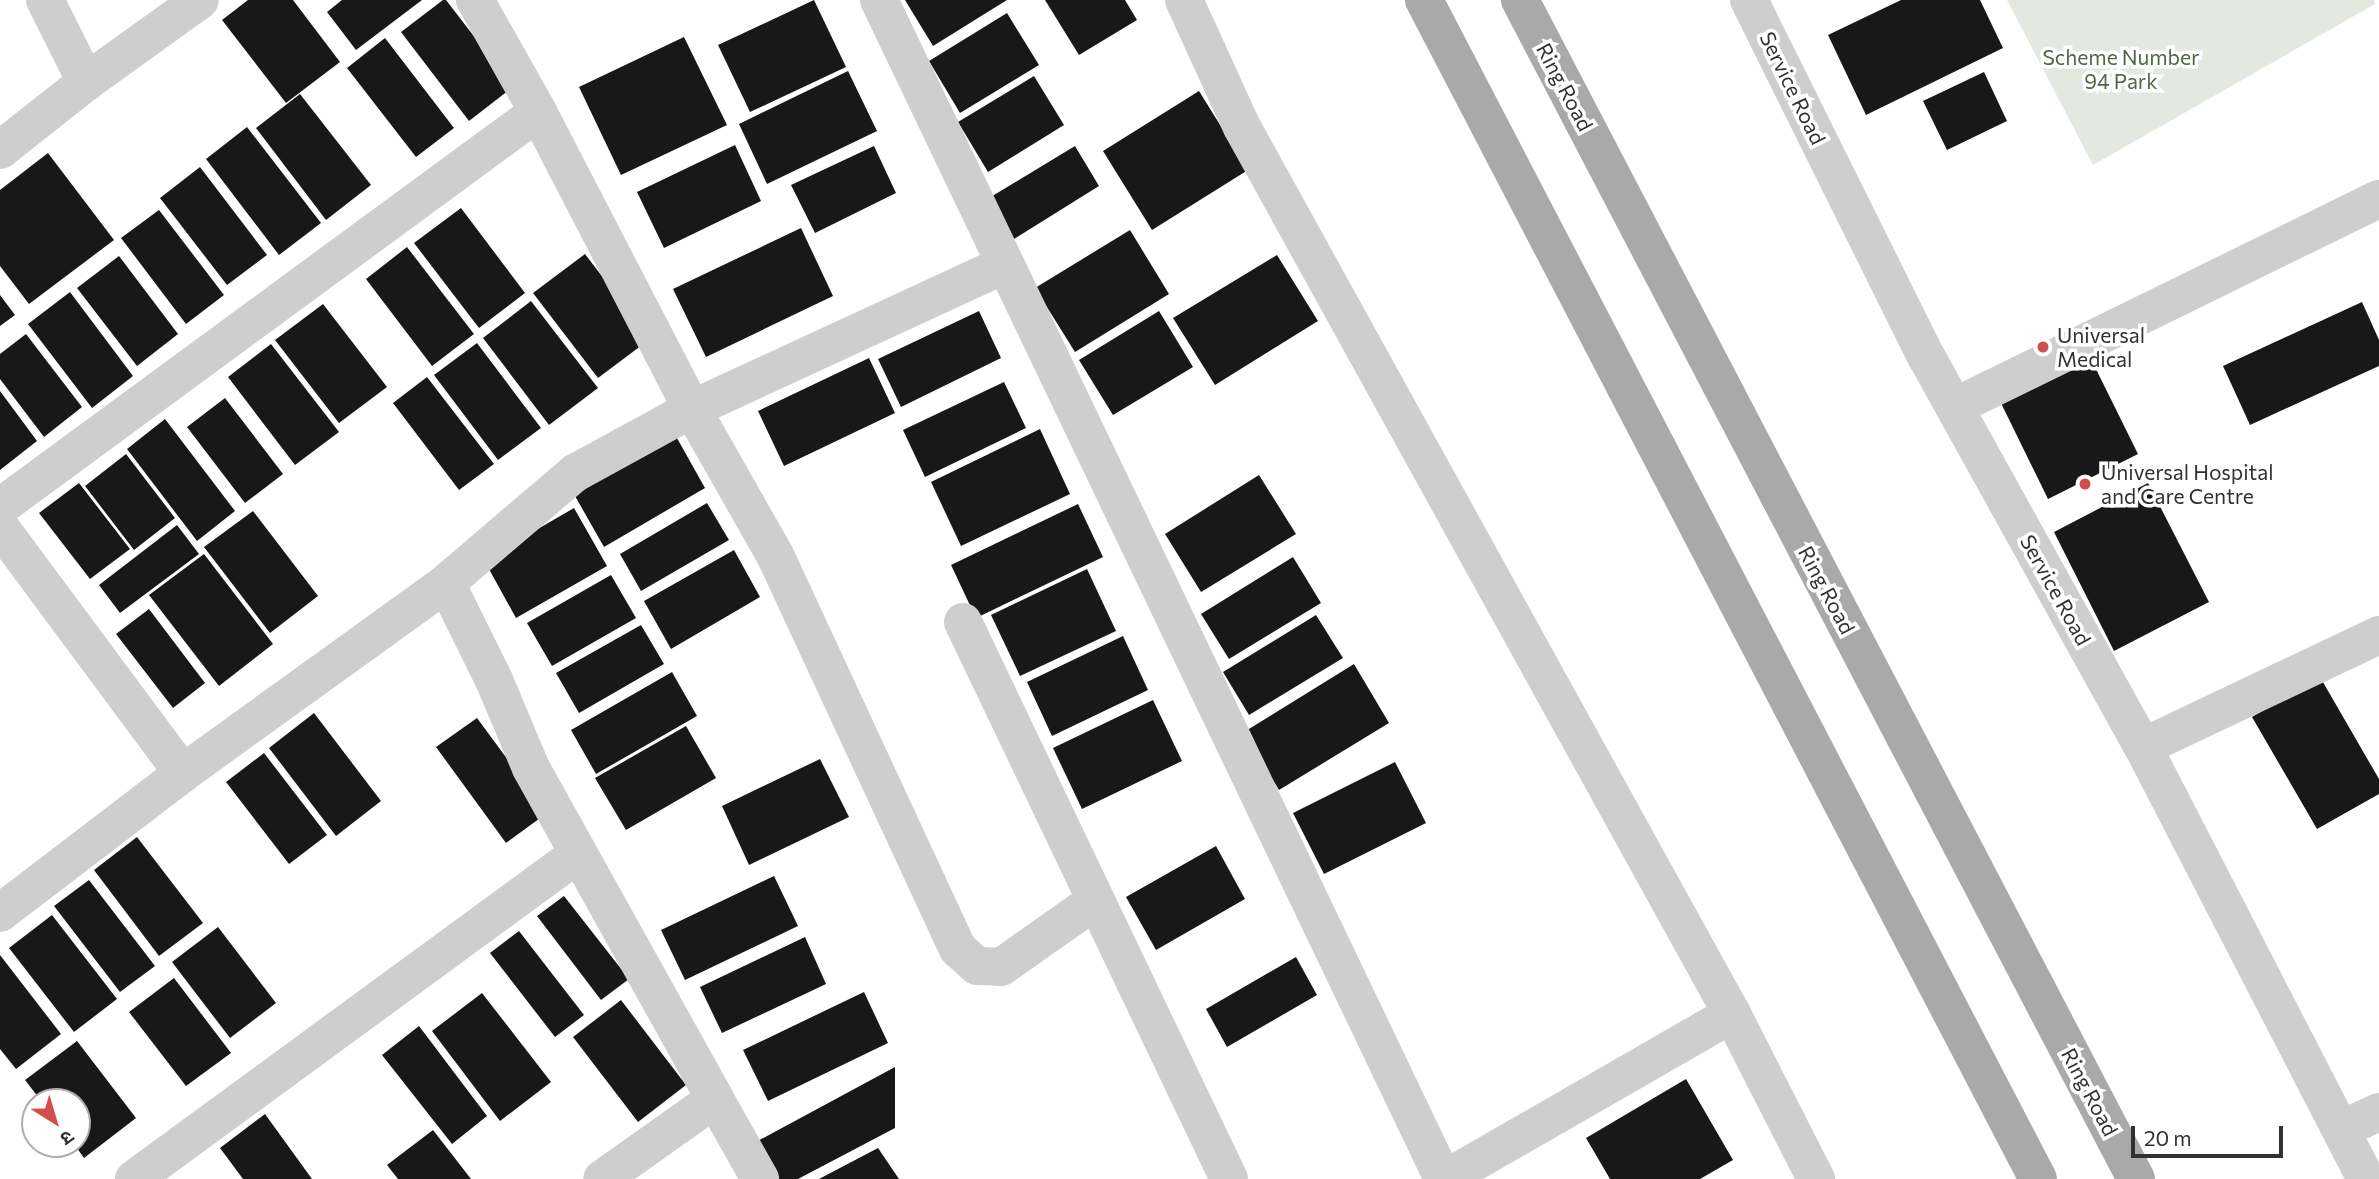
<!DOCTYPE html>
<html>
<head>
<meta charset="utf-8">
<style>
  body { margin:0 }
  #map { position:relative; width:2379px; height:1179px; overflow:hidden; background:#fff; font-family:Commissioner,"Noto Sans Devanagari",sans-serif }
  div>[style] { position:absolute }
  .green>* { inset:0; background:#e3e9de }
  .building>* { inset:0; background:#181818 }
  .minor>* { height:38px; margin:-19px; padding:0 19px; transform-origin:19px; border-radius:19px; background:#cecece }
  .major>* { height:38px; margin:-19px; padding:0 19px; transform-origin:19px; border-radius:19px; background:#a9a9a9 }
  .dots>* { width:19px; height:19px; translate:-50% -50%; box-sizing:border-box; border:4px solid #fff; border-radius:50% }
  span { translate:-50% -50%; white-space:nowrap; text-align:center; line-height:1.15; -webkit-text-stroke:7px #fff; paint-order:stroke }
  .park-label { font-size:21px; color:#506843 }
  .street-label { font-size:21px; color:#313131 }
  .poi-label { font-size:21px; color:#313131 }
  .left { translate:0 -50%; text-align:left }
  .north { position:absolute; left:21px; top:1088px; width:70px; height:70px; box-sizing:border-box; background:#fff; border:2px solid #adadad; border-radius:50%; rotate:143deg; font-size:19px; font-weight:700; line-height:28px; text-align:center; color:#313131 }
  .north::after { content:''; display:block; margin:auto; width:24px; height:32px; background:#d24f49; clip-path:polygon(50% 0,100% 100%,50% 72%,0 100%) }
  .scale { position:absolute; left:2131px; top:1126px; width:152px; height:32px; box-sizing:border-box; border:4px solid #313131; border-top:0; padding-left:9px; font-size:21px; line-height:24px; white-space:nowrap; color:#313131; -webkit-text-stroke:5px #fff; paint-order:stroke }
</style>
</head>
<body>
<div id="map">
  <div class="green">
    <div style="clip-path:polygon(2007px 0,2374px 0,2375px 4px,2093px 165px)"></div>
  </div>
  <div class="building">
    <div style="clip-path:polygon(248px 0,293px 0,340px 62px,286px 103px,222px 20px)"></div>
    <div style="clip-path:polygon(342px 0,422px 0,356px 50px,327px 12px)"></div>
    <div style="clip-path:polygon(443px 0,446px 0,513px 87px,469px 121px,401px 32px)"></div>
    <div style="clip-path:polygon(814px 0,846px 67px,750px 112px,718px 45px)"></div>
    <div style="clip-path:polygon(905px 0,1007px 0,933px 46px)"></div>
    <div style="clip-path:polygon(1045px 0,1125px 0,1137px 20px,1079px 55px)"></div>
    <div style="clip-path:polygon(1901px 0,1980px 0,2003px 48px,1866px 115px,1828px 35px)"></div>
    <div style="clip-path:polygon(1007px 13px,1039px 65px,960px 113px,929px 61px)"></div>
    <div style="clip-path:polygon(684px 37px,727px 125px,621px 175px,579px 87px)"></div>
    <div style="clip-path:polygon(385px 38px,454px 128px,416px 157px,347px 68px)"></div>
    <div style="clip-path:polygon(848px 71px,877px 131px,767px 184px,739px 124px)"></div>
    <div style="clip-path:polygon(1984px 72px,2007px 121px,1947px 150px,1923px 101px)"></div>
    <div style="clip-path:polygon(1034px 76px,1064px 125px,988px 172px,958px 122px)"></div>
    <div style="clip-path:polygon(1199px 91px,1248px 170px,1152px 230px,1103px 151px)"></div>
    <div style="clip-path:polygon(300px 94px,371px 185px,326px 220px,256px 128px)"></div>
    <div style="clip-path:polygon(247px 127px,321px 223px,279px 255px,206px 159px)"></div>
    <div style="clip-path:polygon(735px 145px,761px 201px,664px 248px,637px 192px)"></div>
    <div style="clip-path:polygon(874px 146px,896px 193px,815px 233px,791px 185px)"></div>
    <div style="clip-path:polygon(1075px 146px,1099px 186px,1014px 239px,989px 198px)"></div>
    <div style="clip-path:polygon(48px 153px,114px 240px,29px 304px,0 266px,0 190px)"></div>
    <div style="clip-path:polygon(200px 167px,267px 255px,227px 285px,160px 198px)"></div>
    <div style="clip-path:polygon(461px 208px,525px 293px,479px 328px,414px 243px)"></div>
    <div style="clip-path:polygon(159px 210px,224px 295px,186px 324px,121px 238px)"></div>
    <div style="clip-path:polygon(801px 228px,833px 296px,706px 357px,673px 289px)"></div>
    <div style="clip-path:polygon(1130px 230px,1169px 294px,1075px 352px,1035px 288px)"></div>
    <div style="clip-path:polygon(407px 247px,474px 334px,432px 366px,366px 279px)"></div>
    <div style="clip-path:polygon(585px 254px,650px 339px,598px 378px,533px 293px)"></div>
    <div style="clip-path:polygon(1277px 255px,1318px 321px,1215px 385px,1173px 318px)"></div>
    <div style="clip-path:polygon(119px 256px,178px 334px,137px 366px,77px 288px)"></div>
    <div style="clip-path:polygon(70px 292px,133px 376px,92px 408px,28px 324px)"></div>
    <div style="clip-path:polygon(0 295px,15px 315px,0 326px)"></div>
    <div style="clip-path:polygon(531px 301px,598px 388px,549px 425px,483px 338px)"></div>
    <div style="clip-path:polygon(2362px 302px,2379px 340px,2379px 366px,2250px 425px,2223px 366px)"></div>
    <div style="clip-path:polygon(323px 304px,387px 387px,339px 423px,275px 340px)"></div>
    <div style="clip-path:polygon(979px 311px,1001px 358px,901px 407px,878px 359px)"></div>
    <div style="clip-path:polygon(1159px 311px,1193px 367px,1113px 415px,1079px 360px)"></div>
    <div style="clip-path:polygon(26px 334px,82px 407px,44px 437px,0 379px,0 354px)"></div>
    <div style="clip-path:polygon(477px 343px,541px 428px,498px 460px,434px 375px)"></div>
    <div style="clip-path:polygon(271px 344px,339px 432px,295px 465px,228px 377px)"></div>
    <div style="clip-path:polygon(2089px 355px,2138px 454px,2048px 499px,1999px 399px)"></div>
    <div style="clip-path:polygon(869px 358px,895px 413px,784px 466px,758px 411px)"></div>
    <div style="clip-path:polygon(427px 377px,494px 464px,459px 490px,393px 403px)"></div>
    <div style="clip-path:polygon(1004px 382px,1026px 428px,925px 477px,903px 430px)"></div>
    <div style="clip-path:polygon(0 391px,37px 441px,0 470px)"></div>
    <div style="clip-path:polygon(225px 398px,283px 474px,245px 503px,187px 427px)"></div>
    <div style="clip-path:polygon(165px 419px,235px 511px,197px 541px,127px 449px)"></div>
    <div style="clip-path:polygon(1040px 429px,1070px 494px,961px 546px,931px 482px)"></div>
    <div style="clip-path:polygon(673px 431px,705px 488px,604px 547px,571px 489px)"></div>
    <div style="clip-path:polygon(126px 454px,175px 518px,134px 550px,85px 486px)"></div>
    <div style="clip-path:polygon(1259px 475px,1296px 534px,1201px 592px,1165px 534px)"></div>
    <div style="clip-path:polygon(79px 483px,130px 549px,90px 579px,39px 513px)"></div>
    <div style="clip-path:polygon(2148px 483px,2209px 602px,2114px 651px,2054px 532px)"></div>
    <div style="clip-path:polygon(707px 503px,729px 540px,641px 591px,620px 554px)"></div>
    <div style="clip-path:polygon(1078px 504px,1103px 557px,976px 618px,951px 565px)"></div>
    <div style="clip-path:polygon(574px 508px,607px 566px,516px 618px,484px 560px)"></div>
    <div style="clip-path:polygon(253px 511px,318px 596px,270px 633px,204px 547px)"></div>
    <div style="clip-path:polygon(177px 525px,199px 554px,120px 613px,99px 585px)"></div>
    <div style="clip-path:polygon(734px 550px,760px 597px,671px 649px,644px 601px)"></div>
    <div style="clip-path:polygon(204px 554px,273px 644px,219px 686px,149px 595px)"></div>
    <div style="clip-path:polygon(1293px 557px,1321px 603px,1229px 659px,1201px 614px)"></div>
    <div style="clip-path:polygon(1087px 569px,1116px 631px,1020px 676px,991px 615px)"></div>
    <div style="clip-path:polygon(611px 575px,636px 618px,552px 666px,527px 623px)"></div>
    <div style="clip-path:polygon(149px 609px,205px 683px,173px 708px,116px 634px)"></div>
    <div style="clip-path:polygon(1316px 615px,1343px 658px,1249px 715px,1223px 672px)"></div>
    <div style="clip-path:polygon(641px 625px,664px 664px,579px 713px,556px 673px)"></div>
    <div style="clip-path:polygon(1123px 636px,1148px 690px,1052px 736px,1027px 682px)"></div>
    <div style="clip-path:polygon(1354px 664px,1389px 723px,1279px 790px,1244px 732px)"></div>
    <div style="clip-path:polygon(672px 672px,697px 716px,596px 774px,571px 730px)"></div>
    <div style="clip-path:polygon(2320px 677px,2379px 779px,2379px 794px,2317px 829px,2252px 717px)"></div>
    <div style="clip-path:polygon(1153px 700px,1182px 761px,1082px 809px,1053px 748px)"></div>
    <div style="clip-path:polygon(314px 713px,381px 801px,336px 836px,269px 748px)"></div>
    <div style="clip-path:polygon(477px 718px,547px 813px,506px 843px,436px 747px)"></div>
    <div style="clip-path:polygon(686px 726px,716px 778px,626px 830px,595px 778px)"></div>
    <div style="clip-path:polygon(264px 753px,327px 835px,289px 864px,226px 782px)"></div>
    <div style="clip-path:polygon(820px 759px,849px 817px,749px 865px,722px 806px)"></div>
    <div style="clip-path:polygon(1395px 762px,1426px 823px,1324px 874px,1293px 813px)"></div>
    <div style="clip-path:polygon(137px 837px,203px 923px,159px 956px,94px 870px)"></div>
    <div style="clip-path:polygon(1216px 846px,1245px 899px,1156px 950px,1126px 897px)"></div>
    <div style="clip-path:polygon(774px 876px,798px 926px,685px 980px,661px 930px)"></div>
    <div style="clip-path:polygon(89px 880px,155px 966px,120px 992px,54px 906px)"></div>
    <div style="clip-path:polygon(564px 896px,629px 979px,601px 1000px,537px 916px)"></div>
    <div style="clip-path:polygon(52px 915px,117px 999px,74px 1032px,9px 948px)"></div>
    <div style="clip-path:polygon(218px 927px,276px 1003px,230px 1038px,172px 962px)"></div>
    <div style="clip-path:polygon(519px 931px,584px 1015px,555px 1037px,490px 953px)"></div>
    <div style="clip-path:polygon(805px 937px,826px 984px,722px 1033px,700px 987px)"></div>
    <div style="clip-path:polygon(0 955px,61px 1034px,16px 1069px,0 1049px)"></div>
    <div style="clip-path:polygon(1296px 957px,1317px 995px,1227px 1047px,1206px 1009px)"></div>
    <div style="clip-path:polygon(174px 978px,231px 1053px,186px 1086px,129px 1012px)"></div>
    <div style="clip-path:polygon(864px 992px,888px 1043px,768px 1101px,743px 1050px)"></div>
    <div style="clip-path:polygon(482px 993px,551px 1082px,500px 1121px,432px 1031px)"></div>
    <div style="clip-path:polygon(621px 1000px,686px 1085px,638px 1122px,573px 1037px)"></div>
    <div style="clip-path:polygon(419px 1026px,487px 1116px,452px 1144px,382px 1055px)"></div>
    <div style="clip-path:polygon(77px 1041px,136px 1118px,84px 1158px,74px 1144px,77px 1144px,77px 1102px,42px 1102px,25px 1080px)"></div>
    <div style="clip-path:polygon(895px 1067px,895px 1128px,798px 1179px,771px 1179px,754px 1143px)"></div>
    <div style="clip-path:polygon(1686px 1079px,1733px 1160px,1700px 1179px,1610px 1179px,1586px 1138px)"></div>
    <div style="clip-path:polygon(265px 1114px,312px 1179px,243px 1179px,220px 1148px)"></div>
    <div style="clip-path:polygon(433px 1130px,471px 1179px,398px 1179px,387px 1165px)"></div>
    <div style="clip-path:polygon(878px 1148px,899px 1179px,819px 1179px)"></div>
  </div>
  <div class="minor">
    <div style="left:45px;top:0;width:92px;rotate:63.4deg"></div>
    <div style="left:475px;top:0;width:129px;rotate:60.6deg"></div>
    <div style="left:538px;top:112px;width:335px;rotate:62.6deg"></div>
    <div style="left:692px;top:409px;width:343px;rotate:-24.8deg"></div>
    <div style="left:879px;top:0;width:1307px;rotate:64.43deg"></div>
    <div style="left:1184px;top:0;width:140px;rotate:65.5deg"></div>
    <div style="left:1242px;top:127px;width:1013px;rotate:61.08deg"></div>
    <div style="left:1732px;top:1014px;width:185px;rotate:63deg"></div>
    <div style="left:1749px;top:0;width:398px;rotate:63.6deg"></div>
    <div style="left:1926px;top:356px;width:447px;rotate:61deg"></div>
    <div style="left:2143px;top:747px;width:486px;rotate:62.7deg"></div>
    <div style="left:0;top:150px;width:110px;rotate:-38.3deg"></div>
    <div style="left:86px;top:82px;width:140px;rotate:-35.7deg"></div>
    <div style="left:1954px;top:407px;width:473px;rotate:-26.1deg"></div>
    <div style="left:0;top:507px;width:667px;rotate:-36.29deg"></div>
    <div style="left:0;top:527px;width:307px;rotate:53.4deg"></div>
    <div style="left:183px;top:773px;width:324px;rotate:-35.8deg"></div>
    <div style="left:446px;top:583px;width:108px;rotate:63.7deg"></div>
    <div style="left:494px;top:680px;width:95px;rotate:67.2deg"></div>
    <div style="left:531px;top:768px;width:379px;rotate:60.9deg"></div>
    <div style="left:715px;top:1099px;width:138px;rotate:144.7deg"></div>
    <div style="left:446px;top:583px;width:170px;rotate:-40.5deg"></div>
    <div style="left:575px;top:473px;width:133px;rotate:-28.7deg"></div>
    <div style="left:692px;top:409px;width:168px;rotate:60.4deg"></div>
    <div style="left:775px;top:555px;width:434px;rotate:65.1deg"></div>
    <div style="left:958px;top:949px;width:25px;rotate:42deg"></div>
    <div style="left:977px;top:966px;width:24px;rotate:2deg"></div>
    <div style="left:1001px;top:967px;width:115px;rotate:-35.1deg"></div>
    <div style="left:963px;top:622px;width:617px;rotate:64.47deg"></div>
    <div style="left:2143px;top:747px;width:261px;rotate:-25.4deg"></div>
    <div style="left:0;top:913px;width:230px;rotate:-37.4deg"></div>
    <div style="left:715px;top:1099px;width:92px;rotate:60.6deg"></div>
    <div style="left:2342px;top:1129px;width:41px;rotate:-24.7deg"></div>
    <div style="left:134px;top:1179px;width:550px;rotate:-36.2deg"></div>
    <div style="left:1445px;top:1179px;width:331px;rotate:-29.9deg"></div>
  </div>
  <div class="major">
    <div style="left:1424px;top:0;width:1329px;rotate:62.49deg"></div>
    <div style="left:1520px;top:0;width:1330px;rotate:62.41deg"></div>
  </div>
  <div class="dots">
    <div style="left:2043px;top:347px;background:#d24f49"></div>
    <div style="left:2085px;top:484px;background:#d24f49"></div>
  </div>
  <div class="park-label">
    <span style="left:2121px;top:69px">Scheme Number<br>94 Park</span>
  </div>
  <div class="street-label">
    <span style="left:1565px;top:87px;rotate:62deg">Ring Road</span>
    <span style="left:1793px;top:88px;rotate:64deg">Service Road</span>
    <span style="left:1827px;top:590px;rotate:62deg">Ring Road</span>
    <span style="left:2056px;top:590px;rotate:61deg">Service Road</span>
    <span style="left:2090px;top:1092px;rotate:62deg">Ring Road</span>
  </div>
  <div class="poi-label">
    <span class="left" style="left:2057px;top:347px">Universal<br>Medical</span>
    <span class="left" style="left:2101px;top:484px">Universal Hospital<br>and Care Centre</span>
  </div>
  <div class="north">उ</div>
  <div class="scale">20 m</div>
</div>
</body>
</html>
